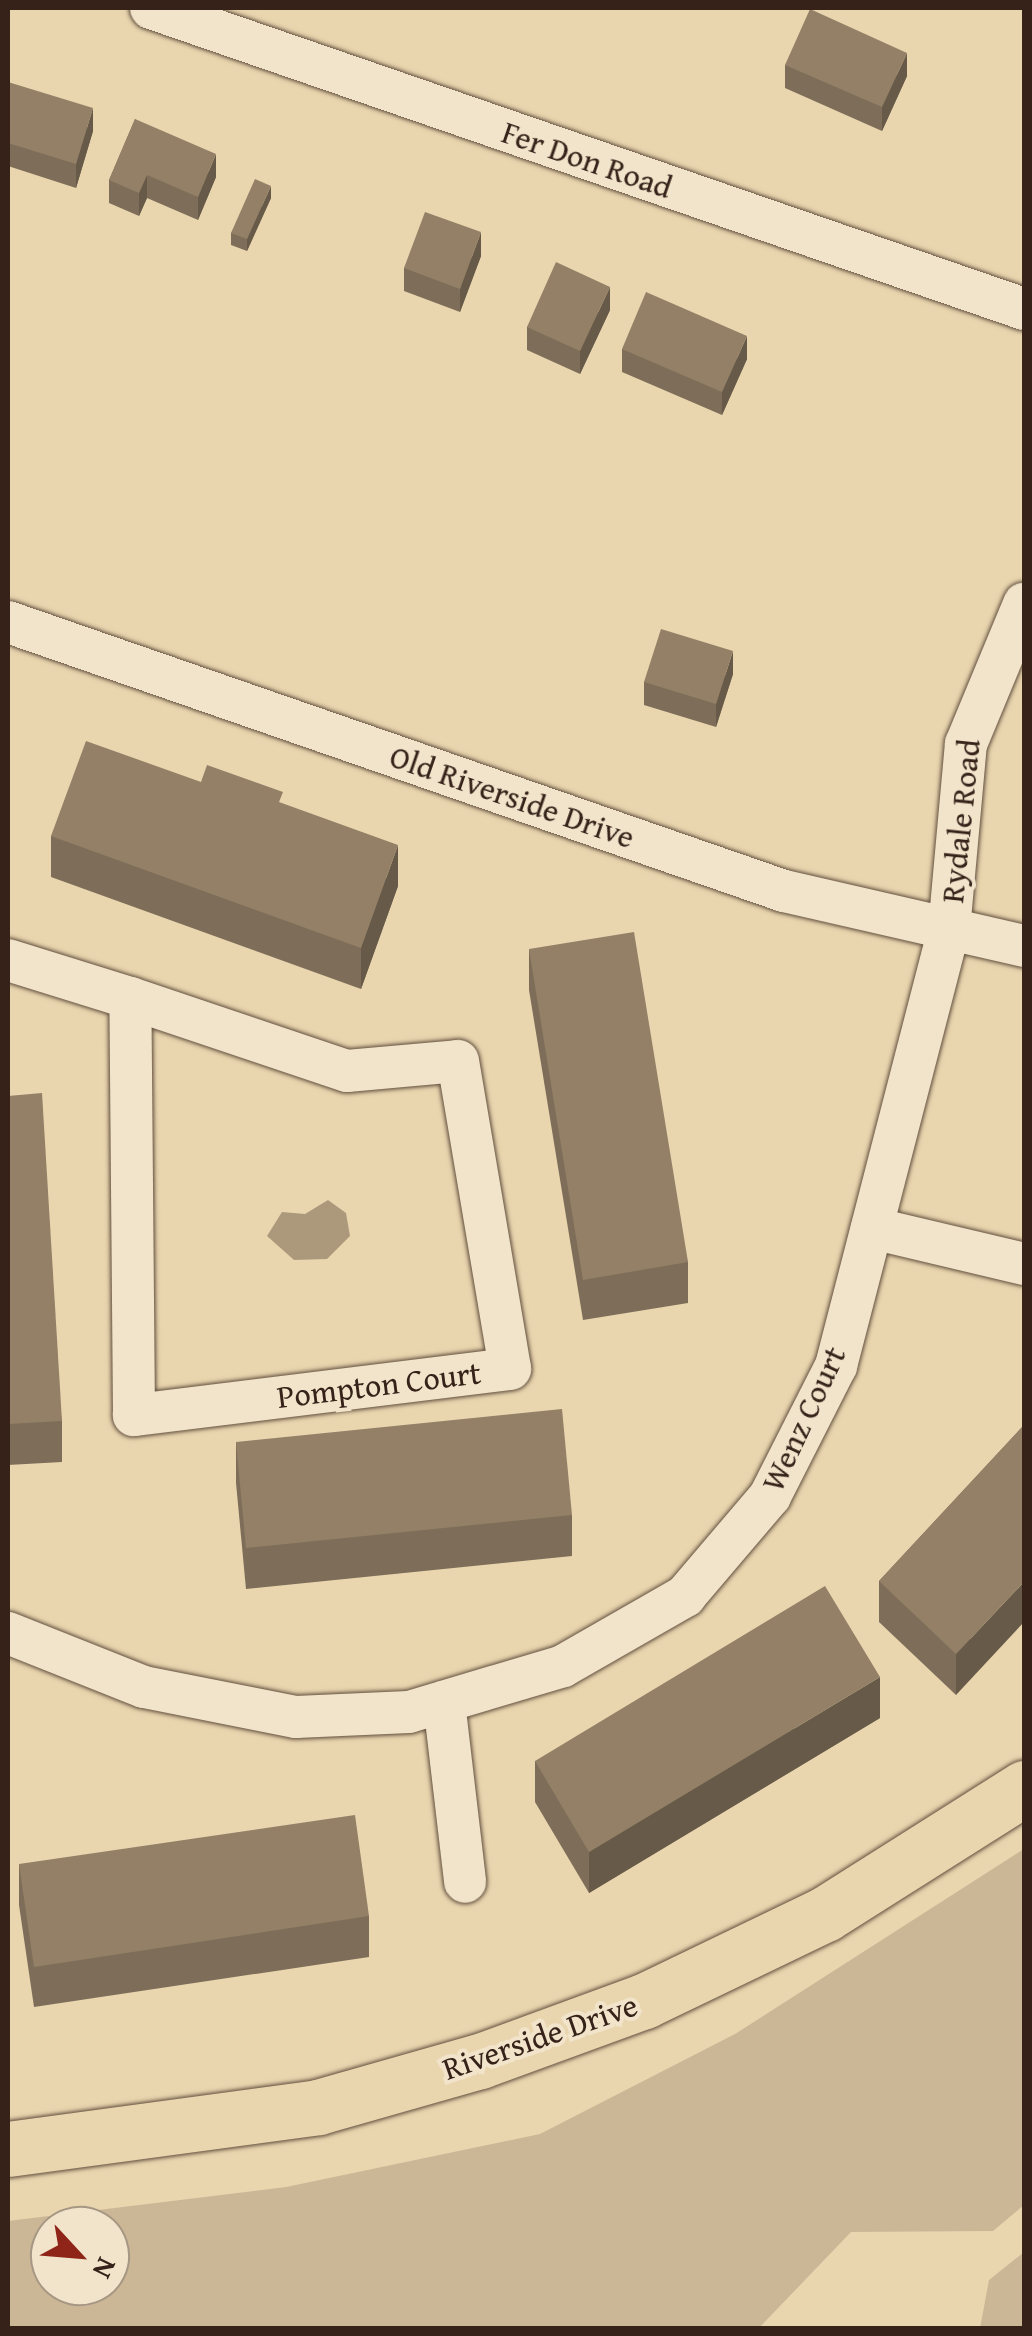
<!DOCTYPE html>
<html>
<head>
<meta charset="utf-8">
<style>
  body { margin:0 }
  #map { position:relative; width:1032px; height:2336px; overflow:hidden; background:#e9d6af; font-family:"Gentium Book Plus",serif }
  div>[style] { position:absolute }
  .green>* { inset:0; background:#cbb796 }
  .water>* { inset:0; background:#ac997c }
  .roads { filter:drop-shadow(0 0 2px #634f3e) drop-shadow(0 0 2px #634f3e) }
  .minor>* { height:42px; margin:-21px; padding:0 21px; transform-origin:21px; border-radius:21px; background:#f1e4cb }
  .major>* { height:55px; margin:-27.5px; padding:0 27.5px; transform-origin:27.5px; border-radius:27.5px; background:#e9d6af }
  .wall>* { inset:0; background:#7e6e59 }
  .shaded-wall>* { inset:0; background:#675a48 }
  .building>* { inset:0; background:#938067 }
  span { translate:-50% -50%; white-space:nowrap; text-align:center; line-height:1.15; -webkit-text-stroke:8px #f1e4cb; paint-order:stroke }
  .street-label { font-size:32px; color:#362219 }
  .frame { position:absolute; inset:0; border:10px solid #362219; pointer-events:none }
  .north { position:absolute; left:30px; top:2206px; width:100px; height:100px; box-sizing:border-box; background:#f1e4cb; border:2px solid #a69684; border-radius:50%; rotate:116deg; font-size:28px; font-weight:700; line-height:40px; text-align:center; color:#362219 }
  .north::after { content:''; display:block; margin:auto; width:35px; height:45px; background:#8f2418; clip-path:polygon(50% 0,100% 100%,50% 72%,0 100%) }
</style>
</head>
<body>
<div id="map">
  <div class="green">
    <div style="clip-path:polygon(evenodd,1024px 1849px,1024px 2205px,993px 2231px,851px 2232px,759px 2328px,8px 2328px,8px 2221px,286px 2187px,540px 2134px,735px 2034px,1024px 1849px,50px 2226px,110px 2226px,110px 2286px,50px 2286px,50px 2226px)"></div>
    <div style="clip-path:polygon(1024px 2252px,1024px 2326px,980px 2328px,989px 2280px)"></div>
  </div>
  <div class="water">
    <div style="clip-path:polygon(328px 1200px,346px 1213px,350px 1236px,327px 1259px,294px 1260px,267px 1236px,282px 1212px,305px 1214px)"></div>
  </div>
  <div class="roads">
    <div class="minor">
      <div style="left:151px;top:8px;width:923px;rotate:19.02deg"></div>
      <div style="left:8px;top:622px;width:821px;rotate:19.12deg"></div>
      <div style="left:784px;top:891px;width:246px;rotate:12.9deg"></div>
      <div style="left:8px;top:960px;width:128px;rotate:17.3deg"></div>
      <div style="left:130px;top:998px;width:229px;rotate:18.6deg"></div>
      <div style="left:347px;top:1071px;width:111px;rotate:-5.1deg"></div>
      <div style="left:458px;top:1061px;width:312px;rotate:80.4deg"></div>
      <div style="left:510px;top:1369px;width:379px;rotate:173deg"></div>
      <div style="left:134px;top:1415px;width:417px;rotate:-90.5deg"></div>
      <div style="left:872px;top:1228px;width:156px;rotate:13.3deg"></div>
      <div style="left:8px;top:1633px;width:146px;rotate:21.7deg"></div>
      <div style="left:144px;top:1687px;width:155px;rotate:11.2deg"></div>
      <div style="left:296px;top:1717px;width:113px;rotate:-2.5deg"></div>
      <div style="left:409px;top:1712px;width:161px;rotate:-16.6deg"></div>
      <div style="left:563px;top:1666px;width:141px;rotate:-29.8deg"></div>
      <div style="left:685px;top:1596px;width:131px;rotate:-49.6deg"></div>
      <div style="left:770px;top:1496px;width:146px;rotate:-63.1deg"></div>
      <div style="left:836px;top:1366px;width:450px;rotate:-75.5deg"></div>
      <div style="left:949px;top:930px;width:187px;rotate:-84.8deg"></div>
      <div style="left:966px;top:744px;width:152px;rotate:-67.5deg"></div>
      <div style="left:444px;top:1702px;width:181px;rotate:83.3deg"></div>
    </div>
    <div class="major">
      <div style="left:8px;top:2149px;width:313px;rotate:-7.7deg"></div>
      <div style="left:318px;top:2107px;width:168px;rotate:-15.9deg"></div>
      <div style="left:480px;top:2061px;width:175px;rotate:-20.1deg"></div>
      <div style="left:644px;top:2001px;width:201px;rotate:-25.7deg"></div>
      <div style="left:825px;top:1914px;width:236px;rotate:-32.3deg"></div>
    </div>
  </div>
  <div class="wall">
    <div style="clip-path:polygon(785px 65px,907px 76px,882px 131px,785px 88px)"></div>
    <div style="clip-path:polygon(8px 82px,93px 131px,76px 188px,8px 166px)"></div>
    <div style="clip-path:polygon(135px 119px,216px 177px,198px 220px,147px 198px,139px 216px,109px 203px,109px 180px)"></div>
    <div style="clip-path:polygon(271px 198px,247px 251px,231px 245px,231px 233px)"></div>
    <div style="clip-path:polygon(481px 256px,460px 312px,404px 291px,404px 268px)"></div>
    <div style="clip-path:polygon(610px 310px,580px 374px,527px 350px,527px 327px)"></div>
    <div style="clip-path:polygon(622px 349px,747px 359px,722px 415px,622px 372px)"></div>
    <div style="clip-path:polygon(733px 674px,716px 727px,644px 705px,644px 682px)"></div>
    <div style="clip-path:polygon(201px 782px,283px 804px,398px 886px,361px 989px,51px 877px,51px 836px)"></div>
    <div style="clip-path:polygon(529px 949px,688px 1262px,688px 1303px,583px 1320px,529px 990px)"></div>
    <div style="clip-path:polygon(8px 1096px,62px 1421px,62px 1462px,8px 1465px)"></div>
    <div style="clip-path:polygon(1024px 1425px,956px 1695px,879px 1622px,879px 1581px)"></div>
    <div style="clip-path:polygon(236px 1442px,572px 1515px,572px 1556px,246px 1589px,236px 1483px)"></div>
    <div style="clip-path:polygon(880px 1718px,589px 1893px,535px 1802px,535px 1761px)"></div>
    <div style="clip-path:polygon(19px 1864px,369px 1916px,369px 1957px,34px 2007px,19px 1905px)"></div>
  </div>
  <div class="shaded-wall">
    <div style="clip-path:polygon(907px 53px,907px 76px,882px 131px,882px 107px)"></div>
    <div style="clip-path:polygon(93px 108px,93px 131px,76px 188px,76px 164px)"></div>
    <div style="clip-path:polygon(216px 154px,216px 177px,198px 220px,198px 197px)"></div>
    <div style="clip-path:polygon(147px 175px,147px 198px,139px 216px,139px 193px)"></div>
    <div style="clip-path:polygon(271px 186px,271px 198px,247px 251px,247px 239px)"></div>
    <div style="clip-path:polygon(481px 232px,481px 256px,460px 312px,460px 289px)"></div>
    <div style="clip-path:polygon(610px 287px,610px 310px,580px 374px,580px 351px)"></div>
    <div style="clip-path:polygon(747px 336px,747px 359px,722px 415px,722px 392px)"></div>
    <div style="clip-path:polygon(733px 651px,733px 674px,716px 727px,716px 704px)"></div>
    <div style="clip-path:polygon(398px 845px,398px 886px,361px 989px,361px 948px)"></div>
    <div style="clip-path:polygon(1024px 1582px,1024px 1622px,956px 1695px,956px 1654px)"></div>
    <div style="clip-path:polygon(880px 1677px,880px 1718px,589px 1893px,589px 1852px)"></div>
  </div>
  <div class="building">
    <div style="clip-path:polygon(810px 9px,907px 53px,882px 107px,785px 65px)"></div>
    <div style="clip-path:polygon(8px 82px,93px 108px,76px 164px,8px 143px)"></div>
    <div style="clip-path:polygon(135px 119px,216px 154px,198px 197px,147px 175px,139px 193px,109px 180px)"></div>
    <div style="clip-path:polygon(255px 179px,271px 186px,247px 239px,231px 233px)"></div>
    <div style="clip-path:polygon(425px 212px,481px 232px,460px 289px,404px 268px)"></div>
    <div style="clip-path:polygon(556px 262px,610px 287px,580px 351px,527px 327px)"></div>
    <div style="clip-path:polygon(646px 292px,747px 336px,722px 392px,622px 349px)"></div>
    <div style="clip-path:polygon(661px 629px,733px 651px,716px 704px,644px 682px)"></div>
    <div style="clip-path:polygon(86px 741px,201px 782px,207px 765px,283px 792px,279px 802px,398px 845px,361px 948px,51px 836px)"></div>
    <div style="clip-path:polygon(634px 932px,688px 1262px,583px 1280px,529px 949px)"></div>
    <div style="clip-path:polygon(42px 1093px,62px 1421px,8px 1424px,8px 1096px)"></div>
    <div style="clip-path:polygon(562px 1409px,572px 1515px,246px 1548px,236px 1442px)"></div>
    <div style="clip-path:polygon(1024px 1425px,1024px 1582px,956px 1654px,879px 1581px)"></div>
    <div style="clip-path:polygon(825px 1586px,880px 1677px,589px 1852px,535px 1761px)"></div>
    <div style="clip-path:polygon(355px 1815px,369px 1916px,34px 1967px,19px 1864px)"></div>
  </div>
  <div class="street-label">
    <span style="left:587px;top:160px;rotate:19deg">Fer Don Road</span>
    <span style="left:512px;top:797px;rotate:19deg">Old Riverside Drive</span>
    <span style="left:961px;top:821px;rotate:-84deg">Rydale Road</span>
    <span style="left:379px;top:1385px;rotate:-7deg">Pompton Court</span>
    <span style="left:804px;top:1419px;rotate:-65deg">Wenz Court</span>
    <span style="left:540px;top:2037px;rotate:-19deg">Riverside Drive</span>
  </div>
  <div class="frame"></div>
  <div class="north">N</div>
</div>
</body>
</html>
